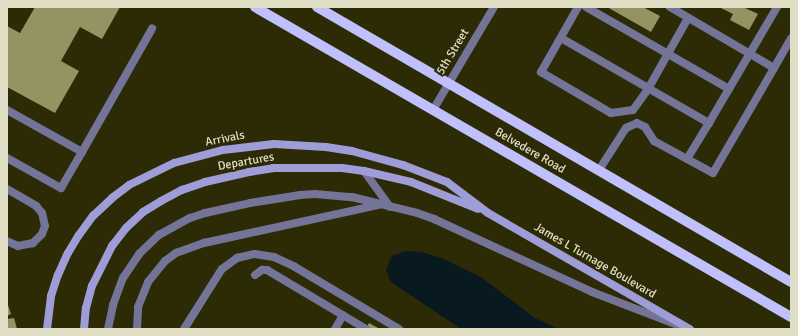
<!DOCTYPE html>
<html>
<head>
<meta charset="utf-8">
<style>
  body { margin:0 }
  #map { position:relative; width:798px; height:336px; overflow:hidden; background:#2d2a06; font-family:Signika,sans-serif }
  div>[style] { position:absolute }
  .water>* { inset:0; background:#08191f }
  .building>* { inset:0; background:#969363 }
  .lane>* { height:8px; margin:-4px; padding:0 4px; transform-origin:4px; border-radius:4px; background:#747398 }
  .street>* { height:8px; margin:-4px; padding:0 4px; transform-origin:4px; border-radius:4px; background:#747398 }
  .secondary>* { height:8px; margin:-4px; padding:0 4px; transform-origin:4px; border-radius:4px; background:#9e9dd8 }
  .primary>* { height:10px; margin:-5px; padding:0 5px; transform-origin:5px; border-radius:5px; background:#c0c0fd }
  span { translate:-50% -50%; white-space:nowrap; text-align:center; line-height:1.15; -webkit-text-stroke:4px #2d2a06; paint-order:stroke }
  .street-label { font-size:12px; color:#e0dfc6 }
  .frame { position:absolute; inset:0; border:8px solid #e0dfc6; pointer-events:none }
</style>
</head>
<body>
<div id="map">
  <div class="water">
    <div style="clip-path:polygon(405px 251px,422px 252px,444px 259px,481px 277px,535px 318px,558px 329px,461px 329px,391px 282px,386px 270px,392px 256px)"></div>
  </div>
  <div class="building">
    <div style="clip-path:polygon(35px 7px,120px 7px,102px 39px,80px 27px,61px 61px,79px 71px,55px 113px,7px 87px,7px 26px,20px 33px)"></div>
    <div style="clip-path:polygon(607px 7px,643px 7px,660px 16px,651px 32px)"></div>
    <div style="clip-path:polygon(719px 7px,743px 7px,758px 14px,749px 30px,730px 20px,733px 14px)"></div>
    <div style="clip-path:polygon(7px 302px,11px 314px,7px 316px)"></div>
    <div style="clip-path:polygon(14px 318px,17px 329px,7px 329px,7px 319px)"></div>
    <div style="clip-path:polygon(369px 323px,380px 329px,366px 329px)"></div>
  </div>
  <div class="lane">
    <div style="left:578px;top:7px;width:75px;rotate:119.6deg"></div>
    <div style="left:541px;top:72px;width:81px;rotate:30.4deg"></div>
    <div style="left:611px;top:113px;width:22px;rotate:-8deg"></div>
    <div style="left:633px;top:110px;width:26px;rotate:-54deg"></div>
    <div style="left:648px;top:89px;width:81px;rotate:-60.6deg"></div>
    <div style="left:586px;top:7px;width:165px;rotate:29.8deg"></div>
    <div style="left:561px;top:38px;width:171px;rotate:29.9deg"></div>
    <div style="left:709px;top:123px;width:134px;rotate:-59.6deg"></div>
    <div style="left:774px;top:68px;width:34px;rotate:-60deg"></div>
    <div style="left:7px;top:110px;width:86px;rotate:29.2deg"></div>
    <div style="left:82px;top:152px;width:142px;rotate:-60.4deg"></div>
    <div style="left:7px;top:158px;width:62px;rotate:29.1deg"></div>
    <div style="left:61px;top:188px;width:42px;rotate:-59.7deg"></div>
    <div style="left:687px;top:159px;width:42px;rotate:-58.6deg"></div>
    <div style="left:599px;top:170px;width:50px;rotate:-57.3deg"></div>
    <div style="left:626px;top:128px;width:12px;rotate:-24deg"></div>
    <div style="left:637px;top:123px;width:9px;rotate:27deg"></div>
    <div style="left:645px;top:127px;width:17px;rotate:57deg"></div>
    <div style="left:654px;top:141px;width:67px;rotate:28.5deg"></div>
    <div style="left:713px;top:173px;width:121px;rotate:-59.8deg"></div>
    <div style="left:774px;top:68px;width:121px;rotate:-149.6deg"></div>
    <div style="left:364px;top:171px;width:44px;rotate:54.2deg"></div>
    <div style="left:7px;top:189px;width:34px;rotate:30deg"></div>
    <div style="left:36px;top:206px;width:9px;rotate:49deg"></div>
    <div style="left:42px;top:213px;width:13px;rotate:77deg"></div>
    <div style="left:45px;top:226px;width:9px;rotate:111deg"></div>
    <div style="left:42px;top:234px;width:13px;rotate:135deg"></div>
    <div style="left:33px;top:243px;width:15px;rotate:169deg"></div>
    <div style="left:18px;top:246px;width:12px;rotate:-156deg"></div>
    <div style="left:255px;top:275px;width:9px;rotate:-36deg"></div>
    <div style="left:262px;top:270px;width:5px"></div>
    <div style="left:267px;top:270px;width:115px;rotate:30.8deg"></div>
    <div style="left:108px;top:329px;width:25px;rotate:-78deg"></div>
    <div style="left:113px;top:305px;width:29px;rotate:-70deg"></div>
    <div style="left:123px;top:278px;width:29px;rotate:-56deg"></div>
    <div style="left:139px;top:254px;width:28px;rotate:-44deg"></div>
    <div style="left:159px;top:235px;width:35px;rotate:-29deg"></div>
    <div style="left:190px;top:218px;width:16px;rotate:-18deg"></div>
    <div style="left:205px;top:213px;width:46px;rotate:-12.5deg"></div>
    <div style="left:250px;top:203px;width:51px;rotate:-9.1deg"></div>
    <div style="left:300px;top:195px;width:15px;rotate:-4deg"></div>
    <div style="left:315px;top:194px;width:37px;rotate:5deg"></div>
    <div style="left:352px;top:197px;width:67px;rotate:13.8deg"></div>
    <div style="left:417px;top:213px;width:18px;rotate:19deg"></div>
    <div style="left:434px;top:219px;width:174px;rotate:24.8deg"></div>
    <div style="left:592px;top:292px;width:94px;rotate:21.1deg"></div>
    <div style="left:137px;top:329px;width:22px;rotate:-87deg"></div>
    <div style="left:138px;top:307px;width:27px;rotate:-68deg"></div>
    <div style="left:148px;top:282px;width:27px;rotate:-51deg"></div>
    <div style="left:165px;top:261px;width:14px;rotate:-36deg"></div>
    <div style="left:176px;top:253px;width:30px;rotate:-20deg"></div>
    <div style="left:204px;top:243px;width:179px;rotate:-12.3deg"></div>
    <div style="left:184px;top:329px;width:71px;rotate:-57.7deg"></div>
    <div style="left:222px;top:269px;width:19px;rotate:-36deg"></div>
    <div style="left:237px;top:258px;width:18px;rotate:-13deg"></div>
    <div style="left:255px;top:254px;width:19px;rotate:9deg"></div>
    <div style="left:274px;top:257px;width:23px;rotate:25deg"></div>
    <div style="left:295px;top:267px;width:121px;rotate:30.8deg"></div>
    <div style="left:335px;top:329px;width:16px;rotate:-60deg"></div>
  </div>
  <div class="street">
    <div style="left:433px;top:110px;width:120px;rotate:-59.4deg"></div>
  </div>
  <div class="secondary">
    <div style="left:47px;top:329px;width:33px;rotate:-83deg"></div>
    <div style="left:51px;top:296px;width:22px;rotate:-72deg"></div>
    <div style="left:58px;top:275px;width:24px;rotate:-66deg"></div>
    <div style="left:68px;top:253px;width:21px;rotate:-59deg"></div>
    <div style="left:79px;top:235px;width:24px;rotate:-54deg"></div>
    <div style="left:93px;top:216px;width:26px;rotate:-43deg"></div>
    <div style="left:112px;top:198px;width:21px;rotate:-37deg"></div>
    <div style="left:129px;top:185px;width:50px;rotate:-26.1deg"></div>
    <div style="left:174px;top:163px;width:51px;rotate:-14.9deg"></div>
    <div style="left:223px;top:150px;width:51px;rotate:-6.7deg"></div>
    <div style="left:274px;top:144px;width:52px;rotate:3.3deg"></div>
    <div style="left:326px;top:147px;width:26px;rotate:9deg"></div>
    <div style="left:352px;top:151px;width:53px;rotate:15.4deg"></div>
    <div style="left:403px;top:165px;width:47px;rotate:21.1deg"></div>
    <div style="left:447px;top:182px;width:51px;rotate:37.1deg"></div>
    <div style="left:488px;top:213px;width:233px;rotate:29.9deg"></div>
    <div style="left:84px;top:329px;width:21px;rotate:-85deg"></div>
    <div style="left:86px;top:308px;width:23px;rotate:-75deg"></div>
    <div style="left:92px;top:286px;width:45px;rotate:-63.4deg"></div>
    <div style="left:112px;top:246px;width:23px;rotate:-52deg"></div>
    <div style="left:126px;top:228px;width:23px;rotate:-43deg"></div>
    <div style="left:143px;top:212px;width:21px;rotate:-31deg"></div>
    <div style="left:161px;top:201px;width:24px;rotate:-28deg"></div>
    <div style="left:182px;top:190px;width:24px;rotate:-19deg"></div>
    <div style="left:205px;top:182px;width:45px;rotate:-12.8deg"></div>
    <div style="left:249px;top:172px;width:24px;rotate:-9deg"></div>
    <div style="left:273px;top:168px;width:69px"></div>
    <div style="left:342px;top:168px;width:22px;rotate:8deg"></div>
    <div style="left:364px;top:171px;width:48px;rotate:13.2deg"></div>
    <div style="left:411px;top:182px;width:72px;rotate:21.9deg"></div>
  </div>
  <div class="primary">
    <div style="left:255px;top:7px;width:619px;rotate:30.04deg"></div>
    <div style="left:317px;top:7px;width:548px;rotate:30.12deg"></div>
  </div>
  <div class="street-label">
    <span style="left:453px;top:52px;rotate:-59deg">5th Street</span>
    <span style="left:225px;top:139px;rotate:-11deg">Arrivals</span>
    <span style="left:530px;top:151px;rotate:30deg">Belvedere Road</span>
    <span style="left:246px;top:162px;rotate:-10deg">Departures</span>
    <span style="left:595px;top:261px;rotate:30deg">James L Turnage Boulevard</span>
  </div>
  <div class="frame"></div>
</div>
</body>
</html>
